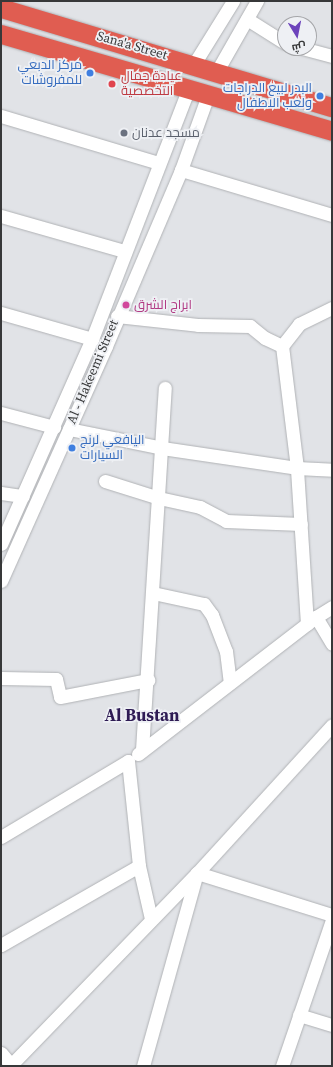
<!DOCTYPE html>
<html>
<head>
<meta charset="utf-8">
<style>
  body { margin:0 }
  #map { position:relative; width:333px; height:1067px; overflow:hidden; background:#e1e3e7; font-family:"Source Serif 4",Cairo,serif }
  div>[style] { position:absolute }
  .roads { filter:drop-shadow(0 0 1px #b0b2b5) drop-shadow(0 0 1px #b0b2b5) }
  .minor>* { height:13px; margin:-6.5px; padding:0 6.5px; transform-origin:6.5px; border-radius:6.5px; background:#fff }
  .highway>* { height:19px; margin:-9.5px; padding:0 9.5px; transform-origin:9.5px; border-radius:9.5px; background:#e05d51 }
  .dots>* { width:11px; height:11px; translate:-50% -50%; box-sizing:border-box; border:2px solid #eef0f4; border-radius:50% }
  span { translate:-50% -50%; white-space:nowrap; text-align:center; line-height:1.15; -webkit-text-stroke:3.5px #eef0f4; paint-order:stroke }
  .street-label { font-size:13px; color:#373839 }
  .shop-label { font-size:13px; color:#366cbe }
  .right { translate:-100% -50%; text-align:right }
  .left { translate:0 -50%; text-align:left }
  .health-label { font-size:13px; color:#be3a42 }
  .worship-label { font-size:13px; color:#5b616d }
  .hotel-label { font-size:13px; color:#b23c85 }
  .district-label { font-size:17px; color:#2e1b54; font-weight:700 }
  .frame { position:absolute; inset:0; border:2px solid #373839; pointer-events:none }
  .north { position:absolute; left:277px; top:16px; width:40px; height:40px; box-sizing:border-box; background:#eef0f4; border:1px solid #a5a6a9; border-radius:50%; rotate:170deg; font-size:11px; font-weight:700; line-height:16px; text-align:center; color:#373839 }
  .north::after { content:''; display:block; margin:auto; width:14px; height:18px; background:#6c43bb; clip-path:polygon(50% 0,100% 100%,50% 72%,0 100%) }
</style>
</head>
<body>
<div id="map">
  <div class="roads">
    <div class="minor">
      <div style="left:247px;top:19px;width:45px;rotate:32.3deg"></div>
      <div style="left:302px;top:48px;width:31px;rotate:15deg"></div>
      <div style="left:194px;top:64px;width:74px;rotate:-58.2deg"></div>
      <div style="left:217px;top:71px;width:81px;rotate:-60.3deg"></div>
      <div style="left:1px;top:116px;width:165px;rotate:16.6deg"></div>
      <div style="left:181px;top:170px;width:158px;rotate:16.6deg"></div>
      <div style="left:1px;top:216px;width:128px;rotate:15.9deg"></div>
      <div style="left:1px;top:313px;width:95px;rotate:15.9deg"></div>
      <div style="left:117px;top:316px;width:81px;rotate:6.3deg"></div>
      <div style="left:198px;top:325px;width:52px;rotate:1.1deg"></div>
      <div style="left:250px;top:326px;width:19px;rotate:39deg"></div>
      <div style="left:265px;top:338px;width:19px;rotate:25deg"></div>
      <div style="left:1px;top:413px;width:55px;rotate:14.8deg"></div>
      <div style="left:69px;top:429px;width:95px;rotate:11.5deg"></div>
      <div style="left:162px;top:448px;width:136px;rotate:8.4deg"></div>
      <div style="left:297px;top:468px;width:123px;rotate:-97deg"></div>
      <div style="left:282px;top:346px;width:28px;rotate:-52deg"></div>
      <div style="left:299px;top:324px;width:37px;rotate:-26deg"></div>
      <div style="left:105px;top:481px;width:57px;rotate:17.5deg"></div>
      <div style="left:159px;top:498px;width:42px;rotate:12.4deg"></div>
      <div style="left:200px;top:507px;width:30px;rotate:28deg"></div>
      <div style="left:226px;top:521px;width:75px;rotate:2.3deg"></div>
      <div style="left:1px;top:493px;width:22px;rotate:8deg"></div>
      <div style="left:1px;top:544px;width:224px;rotate:-66.1deg"></div>
      <div style="left:92px;top:339px;width:267px;rotate:-68.9deg"></div>
      <div style="left:1px;top:581px;width:257px;rotate:-65.9deg"></div>
      <div style="left:106px;top:346px;width:191px;rotate:-66.9deg"></div>
      <div style="left:181px;top:170px;width:80px;rotate:-70.2deg"></div>
      <div style="left:153px;top:593px;width:52px;rotate:12.2deg"></div>
      <div style="left:204px;top:604px;width:14px;rotate:54deg"></div>
      <div style="left:212px;top:615px;width:39px;rotate:69deg"></div>
      <div style="left:226px;top:651px;width:32px;rotate:83deg"></div>
      <div style="left:316px;top:617px;width:19px;rotate:-32deg"></div>
      <div style="left:307px;top:624px;width:156px;rotate:-93.7deg"></div>
      <div style="left:297px;top:468px;width:35px;rotate:3deg"></div>
      <div style="left:1px;top:678px;width:55px;rotate:1deg"></div>
      <div style="left:56px;top:679px;width:18px;rotate:77deg"></div>
      <div style="left:60px;top:697px;width:90px;rotate:-10.9deg"></div>
      <div style="left:142px;top:750px;width:363px;rotate:-86.4deg"></div>
      <div style="left:138px;top:754px;width:225px;rotate:-37.6deg"></div>
      <div style="left:316px;top:617px;width:31px;rotate:59deg"></div>
      <div style="left:1px;top:837px;width:148px;rotate:-30.9deg"></div>
      <div style="left:128px;top:761px;width:106px;rotate:84deg"></div>
      <div style="left:139px;top:866px;width:54px;rotate:77.2deg"></div>
      <div style="left:1px;top:945px;width:159px;rotate:-29.8deg"></div>
      <div style="left:299px;top:1015px;width:34px;rotate:17deg"></div>
      <div style="left:1px;top:1053px;width:16px;rotate:50deg"></div>
      <div style="left:10px;top:1066px;width:269px;rotate:-45.9deg"></div>
      <div style="left:197px;top:873px;width:200px;rotate:-47.6deg"></div>
      <div style="left:143px;top:1066px;width:200px;rotate:-74.4deg"></div>
      <div style="left:197px;top:873px;width:141px;rotate:17.3deg"></div>
      <div style="left:282px;top:1066px;width:154px;rotate:-71.1deg"></div>
    </div>
    <div class="highway">
      <div style="left:1px;top:8px;width:345px;rotate:16.7deg"></div>
      <div style="left:1px;top:34px;width:345px;rotate:16.3deg"></div>
    </div>
  </div>
  <div class="dots">
    <div style="left:90px;top:73px;background:#3f7fe0"></div>
    <div style="left:112px;top:84px;background:#e0444e"></div>
    <div style="left:320px;top:96px;background:#3f7fe0"></div>
    <div style="left:124px;top:133px;background:#6b7280"></div>
    <div style="left:126px;top:305px;background:#d1479c"></div>
    <div style="left:72px;top:448px;background:#3f7fe0"></div>
  </div>
  <div class="street-label">
    <span style="left:132px;top:46px;rotate:16deg">Sana'a Street</span>
    <span style="left:93px;top:372px;rotate:-67deg">Al - Hakeemi Street</span>
  </div>
  <div class="shop-label">
    <span class="right" style="left:82px;top:73px">مركز الدبعي<br>للمفروشات</span>
    <span class="right" style="left:312px;top:96px">البدر لبيع الدراجات<br>ولعب الاطفال</span>
    <span class="left" style="left:80px;top:448px">اليافعي لرنج<br>السيارات</span>
  </div>
  <div class="health-label">
    <span class="left" style="left:121px;top:84px">عيادة جمال<br>التخصصية</span>
  </div>
  <div class="worship-label">
    <span class="left" style="left:132px;top:133px">مسجد عدنان</span>
  </div>
  <div class="hotel-label">
    <span class="left" style="left:134px;top:305px">ابراج الشرق</span>
  </div>
  <div class="district-label">
    <span style="left:142px;top:716px">Al Bustan</span>
  </div>
  <div class="frame"></div>
  <div class="north">ش</div>
</div>
</body>
</html>
